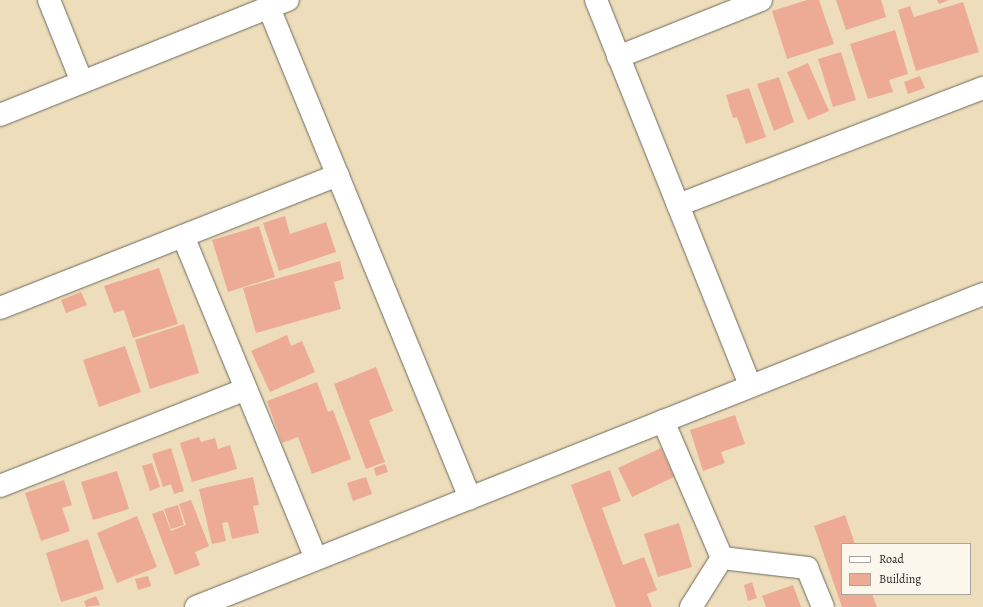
<!DOCTYPE html>
<html>
<head>
<meta charset="utf-8">
<style>
  body { margin:0 }
  #map { position:relative; width:983px; height:607px; overflow:hidden; background:#edddbb; font-family:Alegreya,serif }
  div>[style] { position:absolute }
  .building>* { inset:0; background:#edab96 }
  .roads { filter:drop-shadow(0 0 1px #6f695d) drop-shadow(0 0 1px #6f695d) }
  .minor>* { height:22px; margin:-11px; padding:0 11px; transform-origin:11px; border-radius:11px; background:#fff }
  span { translate:-50% -50%; white-space:nowrap; text-align:center; line-height:1.15; -webkit-text-stroke:3px #fbf7ec; paint-order:stroke }
  .legend { position:absolute; left:841px; top:543px; width:130px; height:52px; box-sizing:border-box; background:#fbf7ec; border:1px solid #a8a59f; margin:0; padding:5px 7px; list-style:none; font-size:12px; color:#2b2b2b }
  .legend li { display:flex; align-items:center; gap:8px; height:20px }
  .legend b { width:20px; border:1px solid #a8a59f }
</style>
</head>
<body>
<div id="map">
  <div class="building">
    <div style="clip-path:polygon(807px 0,819px 0,834px 44px,787px 59px,772px 11px)"></div>
    <div style="clip-path:polygon(836px 0,881px 0,886px 17px,846px 30px)"></div>
    <div style="clip-path:polygon(937px 0,949px 0,939px 4px)"></div>
    <div style="clip-path:polygon(963px 2px,979px 52px,916px 71px,898px 10px,910px 6px,914px 17px)"></div>
    <div style="clip-path:polygon(895px 30px,908px 74px,889px 80px,893px 92px,868px 99px,850px 44px)"></div>
    <div style="clip-path:polygon(841px 52px,856px 100px,833px 107px,818px 59px)"></div>
    <div style="clip-path:polygon(808px 63px,829px 111px,808px 120px,787px 72px)"></div>
    <div style="clip-path:polygon(920px 76px,925px 88px,908px 94px,904px 82px)"></div>
    <div style="clip-path:polygon(779px 77px,794px 122px,774px 131px,757px 84px)"></div>
    <div style="clip-path:polygon(749px 88px,766px 137px,746px 144px,737px 117px,733px 118px,726px 95px)"></div>
    <div style="clip-path:polygon(285px 216px,290px 234px,326px 222px,336px 252px,279px 271px,263px 223px)"></div>
    <div style="clip-path:polygon(259px 226px,275px 277px,228px 292px,212px 240px)"></div>
    <div style="clip-path:polygon(340px 261px,344px 279px,334px 282px,341px 309px,256px 333px,243px 288px)"></div>
    <div style="clip-path:polygon(159px 268px,178px 324px,133px 338px,124px 310px,114px 313px,104px 286px)"></div>
    <div style="clip-path:polygon(81px 292px,87px 305px,66px 313px,61px 300px)"></div>
    <div style="clip-path:polygon(184px 324px,199px 373px,150px 389px,135px 340px)"></div>
    <div style="clip-path:polygon(287px 335px,291px 346px,302px 341px,315px 372px,270px 392px,251px 351px)"></div>
    <div style="clip-path:polygon(125px 346px,141px 392px,99px 407px,83px 360px)"></div>
    <div style="clip-path:polygon(376px 367px,393px 411px,369px 420px,385px 462px,366px 469px,334px 384px)"></div>
    <div style="clip-path:polygon(317px 382px,328px 412px,333px 410px,351px 459px,312px 474px,298px 437px,282px 443px,267px 401px)"></div>
    <div style="clip-path:polygon(735px 415px,745px 444px,721px 452px,725px 463px,703px 471px,690px 430px)"></div>
    <div style="clip-path:polygon(199px 437px,201px 442px,215px 438px,218px 449px,230px 445px,237px 469px,192px 482px,180px 443px)"></div>
    <div style="clip-path:polygon(171px 448px,184px 491px,174px 494px,171px 484px,163px 487px,152px 454px)"></div>
    <div style="clip-path:polygon(661px 448px,674px 477px,632px 497px,618px 468px)"></div>
    <div style="clip-path:polygon(152px 463px,160px 487px,150px 491px,142px 466px)"></div>
    <div style="clip-path:polygon(385px 464px,388px 472px,376px 476px,374px 468px)"></div>
    <div style="clip-path:polygon(610px 470px,621px 501px,602px 508px,623px 565px,644px 557px,657px 590px,647px 594px,652px 607px,616px 607px,571px 485px)"></div>
    <div style="clip-path:polygon(117px 471px,129px 509px,93px 520px,81px 482px)"></div>
    <div style="clip-path:polygon(253px 477px,259px 505px,253px 506px,259px 533px,232px 539px,228px 522px,222px 523px,226px 541px,212px 544px,199px 489px)"></div>
    <div style="clip-path:polygon(366px 477px,372px 494px,353px 501px,347px 483px)"></div>
    <div style="clip-path:polygon(64px 480px,72px 505px,62px 508px,70px 531px,41px 541px,25px 493px)"></div>
    <div style="clip-path:polygon(191px 500px,209px 546px,195px 552px,200px 565px,175px 575px,152px 514px,163px 510px,171px 531px,186px 525px,179px 504px)"></div>
    <div style="clip-path:polygon(178px 505px,184px 525px,171px 529px,164px 509px)"></div>
    <div style="clip-path:polygon(845px 515px,855px 544px,842px 544px,842px 594px,872px 594px,877px 607px,842px 607px,814px 526px)"></div>
    <div style="clip-path:polygon(137px 516px,157px 567px,117px 583px,97px 533px)"></div>
    <div style="clip-path:polygon(679px 523px,692px 567px,658px 577px,644px 534px)"></div>
    <div style="clip-path:polygon(88px 539px,104px 589px,61px 602px,46px 553px)"></div>
    <div style="clip-path:polygon(148px 576px,151px 586px,138px 590px,135px 579px)"></div>
    <div style="clip-path:polygon(752px 582px,757px 598px,748px 601px,744px 585px)"></div>
    <div style="clip-path:polygon(793px 585px,801px 607px,766px 607px,762px 596px)"></div>
    <div style="clip-path:polygon(96px 596px,100px 605px,86px 607px,84px 601px)"></div>
  </div>
  <div class="roads">
    <div class="minor">
      <div style="left:49px;top:0;width:88px;rotate:68.1deg"></div>
      <div style="left:596px;top:0;width:416px;rotate:68.2deg"></div>
      <div style="left:269px;top:8px;width:530px;rotate:67.7deg"></div>
      <div style="left:618px;top:57px;width:154px;rotate:-21.7deg"></div>
      <div style="left:0;top:115px;width:310px;rotate:-21.8deg"></div>
      <div style="left:678px;top:205px;width:327px;rotate:-21deg"></div>
      <div style="left:183px;top:236px;width:349px;rotate:67.6deg"></div>
      <div style="left:0;top:308px;width:363px;rotate:-21.5deg"></div>
      <div style="left:663px;top:421px;width:149px;rotate:66.7deg"></div>
      <div style="left:0;top:486px;width:264px;rotate:-21.5deg"></div>
      <div style="left:722px;top:558px;width:86px;rotate:6.7deg"></div>
      <div style="left:807px;top:568px;width:42px;rotate:67.7deg"></div>
      <div style="left:196px;top:607px;width:847px;rotate:-21.69deg"></div>
      <div style="left:691px;top:607px;width:58px;rotate:-57.7deg"></div>
    </div>
  </div>
  <ul class="legend">
  <li><b style="height:5px;background:#fff"></b>Road</li>
  <li><b style="height:11px;background:#edab96"></b>Building</li>
  </ul>
</div>
</body>
</html>
